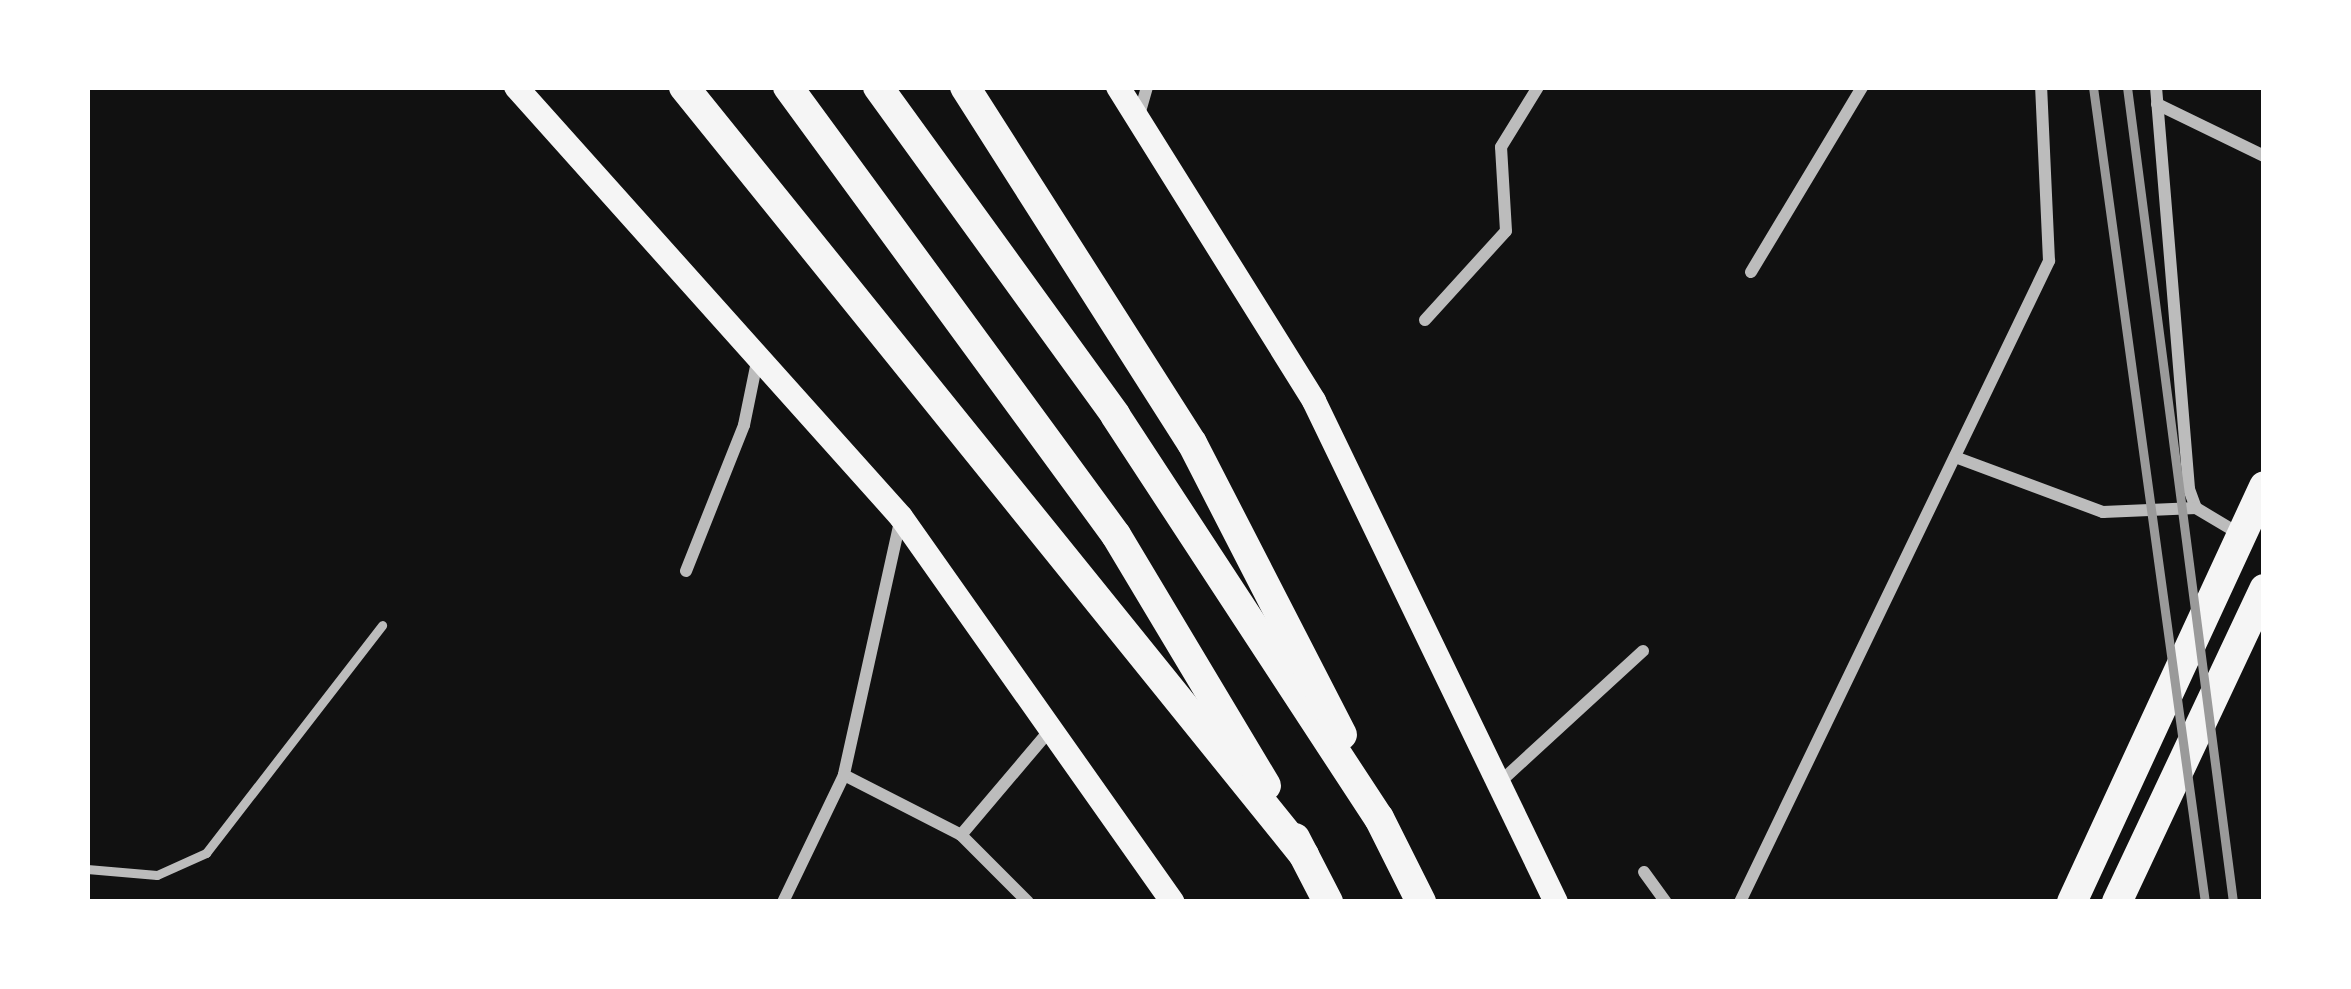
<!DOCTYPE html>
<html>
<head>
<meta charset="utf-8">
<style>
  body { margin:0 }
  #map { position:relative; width:2351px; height:989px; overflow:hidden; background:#111; font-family:Montserrat,sans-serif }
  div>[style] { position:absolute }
  .service>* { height:9px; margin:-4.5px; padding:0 4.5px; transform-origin:4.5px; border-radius:4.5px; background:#bcbcbc }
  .minor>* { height:12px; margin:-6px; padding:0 6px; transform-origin:6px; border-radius:6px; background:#bcbcbc }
  .secondary>* { height:24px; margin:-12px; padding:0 12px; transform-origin:12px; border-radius:12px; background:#f5f5f5 }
  .trunk>* { height:30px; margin:-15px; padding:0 15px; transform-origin:15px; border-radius:15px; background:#f5f5f5 }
  .motorway>* { height:30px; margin:-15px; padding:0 15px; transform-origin:15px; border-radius:15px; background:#f5f5f5 }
  .rail>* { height:9px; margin:-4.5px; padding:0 4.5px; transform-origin:4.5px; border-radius:4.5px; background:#9a9a9a }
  span { translate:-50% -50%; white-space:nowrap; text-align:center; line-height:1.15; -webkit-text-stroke:12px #fff; paint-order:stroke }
  .frame { position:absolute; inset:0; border:90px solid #fff; pointer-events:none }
</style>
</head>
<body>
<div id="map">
  <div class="service">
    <div style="left:87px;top:869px;width:70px;rotate:4.9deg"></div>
    <div style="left:157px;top:875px;width:54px;rotate:-24.2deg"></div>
    <div style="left:206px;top:853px;width:288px;rotate:-52.3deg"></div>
  </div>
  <div class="minor">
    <div style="left:2156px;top:87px;width:403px;rotate:85.3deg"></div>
    <div style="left:2189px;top:489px;width:20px;rotate:70deg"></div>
    <div style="left:2196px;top:508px;width:49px;rotate:30.8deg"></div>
    <div style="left:2157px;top:104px;width:119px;rotate:25.9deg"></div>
    <div style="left:1139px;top:115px;width:29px;rotate:-74deg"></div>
    <div style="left:1751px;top:272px;width:216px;rotate:-59deg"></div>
    <div style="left:1425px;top:320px;width:120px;rotate:-47.7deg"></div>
    <div style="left:1506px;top:231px;width:84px;rotate:-93.4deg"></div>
    <div style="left:1501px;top:147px;width:70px;rotate:-58.3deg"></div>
    <div style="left:1955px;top:457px;width:158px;rotate:20.4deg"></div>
    <div style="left:2103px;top:512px;width:93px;rotate:-2.5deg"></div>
    <div style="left:901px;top:517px;width:264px;rotate:102.5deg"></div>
    <div style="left:844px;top:775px;width:131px;rotate:27.1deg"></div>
    <div style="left:686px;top:571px;width:157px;rotate:-68.3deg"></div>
    <div style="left:744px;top:425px;width:69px;rotate:-78.4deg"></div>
    <div style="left:1500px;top:782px;width:194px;rotate:-42.5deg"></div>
    <div style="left:1644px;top:872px;width:37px;rotate:54deg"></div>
    <div style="left:783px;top:902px;width:141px;rotate:-64.3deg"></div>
    <div style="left:1028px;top:902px;width:95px;rotate:-135deg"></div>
    <div style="left:961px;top:835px;width:138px;rotate:-49.7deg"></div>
    <div style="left:1740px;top:902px;width:712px;rotate:-64.26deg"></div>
    <div style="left:2049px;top:261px;width:174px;rotate:-92.6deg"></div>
  </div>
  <div class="secondary">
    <div style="left:516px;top:87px;width:577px;rotate:48.16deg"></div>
    <div style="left:901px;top:517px;width:471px;rotate:54.8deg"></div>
    <div style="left:1118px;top:87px;width:370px;rotate:58deg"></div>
    <div style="left:1314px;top:401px;width:556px;rotate:64.22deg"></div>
  </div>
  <div class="trunk">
    <div style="left:2072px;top:902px;width:458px;rotate:-65.2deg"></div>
    <div style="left:2117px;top:902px;width:346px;rotate:-64.8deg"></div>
  </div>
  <div class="motorway">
    <div style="left:684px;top:87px;width:987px;rotate:51.09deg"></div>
    <div style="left:788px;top:87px;width:555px;rotate:53.79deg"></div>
    <div style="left:1116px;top:535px;width:292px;rotate:59.1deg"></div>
    <div style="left:878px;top:87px;width:405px;rotate:54.1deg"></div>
    <div style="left:1115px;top:415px;width:482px;rotate:56.8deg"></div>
    <div style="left:1379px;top:818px;width:94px;rotate:63.4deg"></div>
    <div style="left:965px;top:87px;width:422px;rotate:57.5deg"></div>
    <div style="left:1192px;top:443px;width:328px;rotate:62.8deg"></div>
    <div style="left:1295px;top:838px;width:72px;rotate:62.7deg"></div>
  </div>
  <div class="rail">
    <div style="left:2093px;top:87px;width:823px;rotate:82.18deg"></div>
    <div style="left:2127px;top:87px;width:822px;rotate:82.59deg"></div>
  </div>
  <div class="frame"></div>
</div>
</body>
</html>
